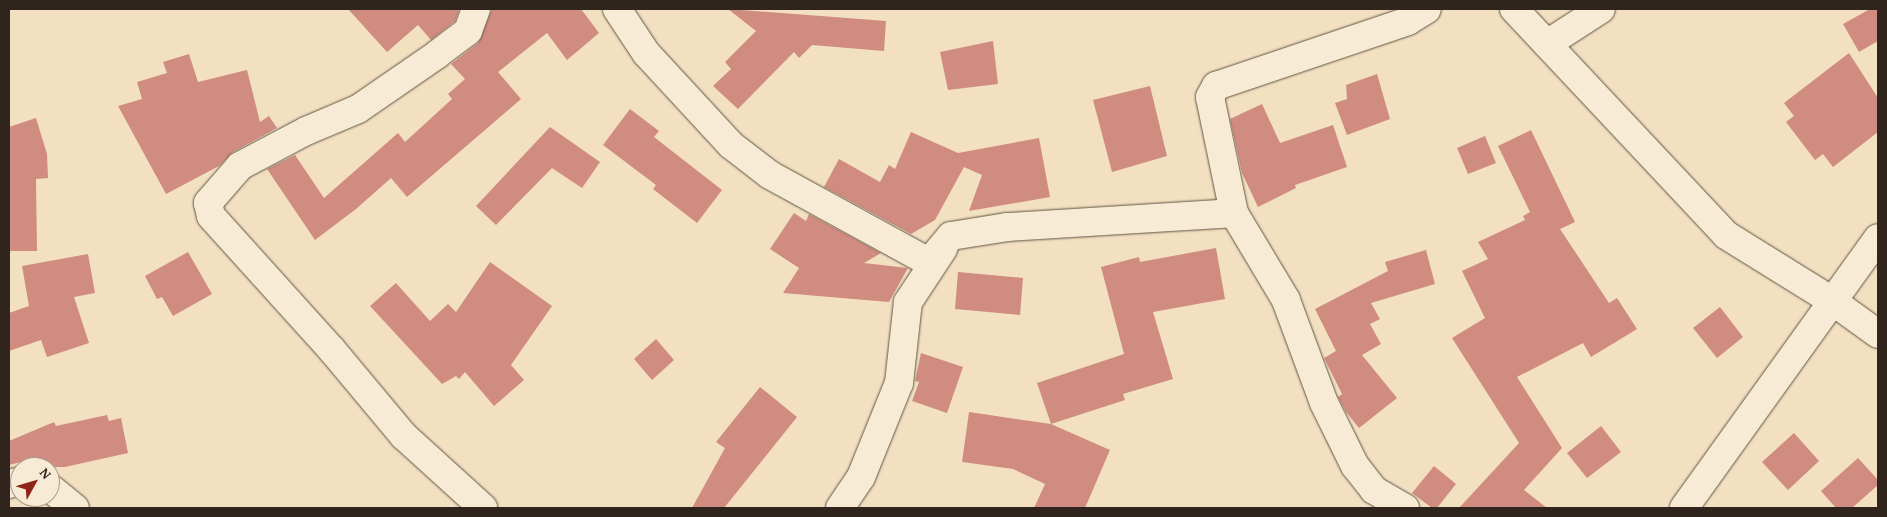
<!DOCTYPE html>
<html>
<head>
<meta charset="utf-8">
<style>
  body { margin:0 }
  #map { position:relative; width:1887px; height:517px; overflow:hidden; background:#f2e0c0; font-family:"Gentium Book Plus",serif }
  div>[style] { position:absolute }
  .building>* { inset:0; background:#d08c80 }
  .roads { filter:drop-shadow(0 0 1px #605445) drop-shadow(0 0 1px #605445) }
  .minor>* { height:28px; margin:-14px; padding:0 14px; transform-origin:14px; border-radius:14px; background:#f7ebd6 }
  span { translate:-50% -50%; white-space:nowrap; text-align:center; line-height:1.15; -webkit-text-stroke:4px #f7ebd6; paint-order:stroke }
  .frame { position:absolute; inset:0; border:10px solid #2f251c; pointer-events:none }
  .north { position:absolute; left:10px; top:457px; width:50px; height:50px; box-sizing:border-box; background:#f7ebd6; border:1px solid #a79c8c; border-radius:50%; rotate:51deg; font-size:14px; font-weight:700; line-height:20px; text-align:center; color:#2f251c }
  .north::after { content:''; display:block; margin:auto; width:18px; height:22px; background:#8f2418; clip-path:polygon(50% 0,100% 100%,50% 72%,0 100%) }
</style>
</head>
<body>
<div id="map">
  <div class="building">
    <div style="clip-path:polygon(348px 9px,457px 9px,459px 11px,455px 21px,431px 40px,418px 25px,387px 52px)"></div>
    <div style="clip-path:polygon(492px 9px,581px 9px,599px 33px,567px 60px,547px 33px,498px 72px,521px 99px,407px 197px,391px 178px,356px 209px,315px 240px,267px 169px,295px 155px,324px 198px,398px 133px,405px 142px,452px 99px,448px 94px,465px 79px,451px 64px,478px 43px)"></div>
    <div style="clip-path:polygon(728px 9px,886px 21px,884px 51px,812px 45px,799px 58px,794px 52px,738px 109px,713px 86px,731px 69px,725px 62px,756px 31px)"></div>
    <div style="clip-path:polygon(1870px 9px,1878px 9px,1878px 41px,1859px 52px,1843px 24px)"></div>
    <div style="clip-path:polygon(993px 41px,998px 84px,948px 90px,940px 52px)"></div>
    <div style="clip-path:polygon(1849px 53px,1878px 98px,1878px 132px,1833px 167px,1823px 154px,1815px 160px,1786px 122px,1794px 116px,1784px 103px)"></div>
    <div style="clip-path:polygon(189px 54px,198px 82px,247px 70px,260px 122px,269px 116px,277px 128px,233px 152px,219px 166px,166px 194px,118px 106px,142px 99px,137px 82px,167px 73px,163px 62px)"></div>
    <div style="clip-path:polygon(1377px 74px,1390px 119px,1347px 135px,1335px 103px,1347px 99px,1346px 85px)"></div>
    <div style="clip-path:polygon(1150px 86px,1167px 156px,1112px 172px,1093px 100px)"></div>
    <div style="clip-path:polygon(1262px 104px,1280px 143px,1333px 125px,1347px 167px,1295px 185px,1296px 188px,1258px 207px,1242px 173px,1230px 119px)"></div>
    <div style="clip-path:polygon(630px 109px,659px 131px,654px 137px,722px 190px,697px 223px,653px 189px,656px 185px,603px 145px)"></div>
    <div style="clip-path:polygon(36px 118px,47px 154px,48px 178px,36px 179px,37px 251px,9px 251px,9px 127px)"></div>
    <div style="clip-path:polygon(550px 127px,600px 162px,582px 188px,552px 168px,496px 225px,476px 206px)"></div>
    <div style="clip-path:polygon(1531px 130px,1575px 222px,1560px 229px,1609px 303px,1617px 298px,1637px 329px,1591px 357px,1583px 343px,1517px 377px,1562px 448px,1524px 490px,1547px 508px,1459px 508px,1519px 443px,1452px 338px,1485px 318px,1462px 271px,1488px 259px,1478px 242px,1525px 220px,1523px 216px,1530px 212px,1498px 146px)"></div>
    <div style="clip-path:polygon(911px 132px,958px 153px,1039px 138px,1050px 197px,969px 211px,982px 175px,964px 167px,935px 220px,911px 234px,824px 187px,839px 159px,880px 182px,889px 165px,895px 169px)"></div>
    <div style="clip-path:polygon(1485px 136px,1496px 163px,1468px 174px,1457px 148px)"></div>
    <div style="clip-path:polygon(794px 213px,806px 221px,809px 214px,881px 253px,864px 263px,908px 268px,889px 302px,783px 293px,799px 268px,770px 249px)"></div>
    <div style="clip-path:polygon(1216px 248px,1225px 299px,1153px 312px,1173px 379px,1123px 394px,1125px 400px,1051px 424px,1110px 450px,1085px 508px,1034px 508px,1045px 484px,1013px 469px,962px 462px,969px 412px,1051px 424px,1037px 383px,1124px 354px,1101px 267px,1139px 257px,1140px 262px)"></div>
    <div style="clip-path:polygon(1426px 250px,1435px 284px,1371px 303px,1380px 319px,1370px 324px,1381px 344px,1362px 355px,1397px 398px,1359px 428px,1346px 412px,1338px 397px,1342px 394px,1324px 358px,1336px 351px,1315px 309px,1388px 271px,1385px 262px)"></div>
    <div style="clip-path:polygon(188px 252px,212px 294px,173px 316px,162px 297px,157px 299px,145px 276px)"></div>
    <div style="clip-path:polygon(88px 254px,95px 293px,74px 297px,89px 343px,47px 357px,41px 340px,9px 351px,9px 313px,29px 306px,22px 266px)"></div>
    <div style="clip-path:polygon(490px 262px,552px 306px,511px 365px,524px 380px,494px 406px,465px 372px,459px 379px,456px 376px,442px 384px,370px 306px,396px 283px,430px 321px,448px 304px,456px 312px)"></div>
    <div style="clip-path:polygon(958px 272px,1023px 278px,1020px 315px,955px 309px)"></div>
    <div style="clip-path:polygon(1720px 307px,1743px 337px,1717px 358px,1693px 328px)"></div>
    <div style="clip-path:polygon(656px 339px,674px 360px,652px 380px,634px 359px)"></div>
    <div style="clip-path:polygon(921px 353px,963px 367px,947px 413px,912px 401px,919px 382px,915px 381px)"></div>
    <div style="clip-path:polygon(760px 387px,797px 417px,724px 508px,692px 508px,725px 448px,716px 442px)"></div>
    <div style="clip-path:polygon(107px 415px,109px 421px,121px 418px,128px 453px,65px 467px,41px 467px,37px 458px,9px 465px,9px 441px,54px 422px,56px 426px)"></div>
    <div style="clip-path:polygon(1601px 426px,1621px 452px,1587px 478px,1567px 453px)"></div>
    <div style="clip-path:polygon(1794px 433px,1819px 461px,1788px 490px,1762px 462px)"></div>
    <div style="clip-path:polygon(1858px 458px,1878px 480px,1878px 485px,1852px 508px,1836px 508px,1821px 491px)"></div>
    <div style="clip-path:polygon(1434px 466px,1456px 484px,1437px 508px,1432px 508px,1412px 493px)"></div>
  </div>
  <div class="roads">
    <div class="minor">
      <div style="left:476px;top:9px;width:23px;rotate:110deg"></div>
      <div style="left:468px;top:31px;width:38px;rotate:143deg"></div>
      <div style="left:438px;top:54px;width:97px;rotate:145.5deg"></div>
      <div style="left:358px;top:109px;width:56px;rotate:157.1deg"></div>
      <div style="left:306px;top:131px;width:75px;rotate:152.1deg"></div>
      <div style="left:240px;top:166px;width:49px;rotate:130.9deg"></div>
      <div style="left:208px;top:203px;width:13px;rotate:77deg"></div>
      <div style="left:211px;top:216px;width:181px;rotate:47.9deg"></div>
      <div style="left:332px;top:350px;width:112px;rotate:50.1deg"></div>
      <div style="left:404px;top:436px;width:107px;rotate:42.3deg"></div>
      <div style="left:617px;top:9px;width:53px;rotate:56.6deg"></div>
      <div style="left:646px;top:53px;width:125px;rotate:47.3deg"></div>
      <div style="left:731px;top:145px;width:49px;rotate:37.6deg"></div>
      <div style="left:770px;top:175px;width:181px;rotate:28.7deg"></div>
      <div style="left:929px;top:262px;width:34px;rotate:-50deg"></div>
      <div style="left:951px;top:236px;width:58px;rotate:-9deg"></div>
      <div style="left:1008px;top:227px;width:226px;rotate:-3.5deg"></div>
      <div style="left:1514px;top:9px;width:310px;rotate:46.8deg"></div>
      <div style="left:1726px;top:235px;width:123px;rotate:31.8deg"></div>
      <div style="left:1831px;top:300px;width:58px;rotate:35.9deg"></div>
      <div style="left:1547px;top:44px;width:64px;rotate:-32.9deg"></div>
      <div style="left:9px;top:484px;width:11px;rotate:-15deg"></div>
      <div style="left:50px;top:488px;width:32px;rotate:39deg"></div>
      <div style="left:840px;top:508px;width:37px;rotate:-56deg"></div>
      <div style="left:861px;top:477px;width:101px;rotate:-68deg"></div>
      <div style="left:899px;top:383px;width:81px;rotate:-83.7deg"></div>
      <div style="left:908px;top:302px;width:64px;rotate:-56.6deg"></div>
      <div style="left:1405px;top:508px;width:36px;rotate:-150deg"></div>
      <div style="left:1374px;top:490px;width:31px;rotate:-128deg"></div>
      <div style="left:1355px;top:466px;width:70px;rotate:-116.2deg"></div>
      <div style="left:1324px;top:403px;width:110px;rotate:-110.3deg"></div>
      <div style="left:1286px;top:300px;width:101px;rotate:-120.9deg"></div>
      <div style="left:1234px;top:213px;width:118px;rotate:-101.7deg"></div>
      <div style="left:1210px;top:97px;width:13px;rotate:-61deg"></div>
      <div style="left:1216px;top:86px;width:203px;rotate:-18.7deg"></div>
      <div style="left:1408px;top:21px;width:22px;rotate:-32deg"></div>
      <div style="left:1684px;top:508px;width:332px;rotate:-54.3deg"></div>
    </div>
  </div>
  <div class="frame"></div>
  <div class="north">N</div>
</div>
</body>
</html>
